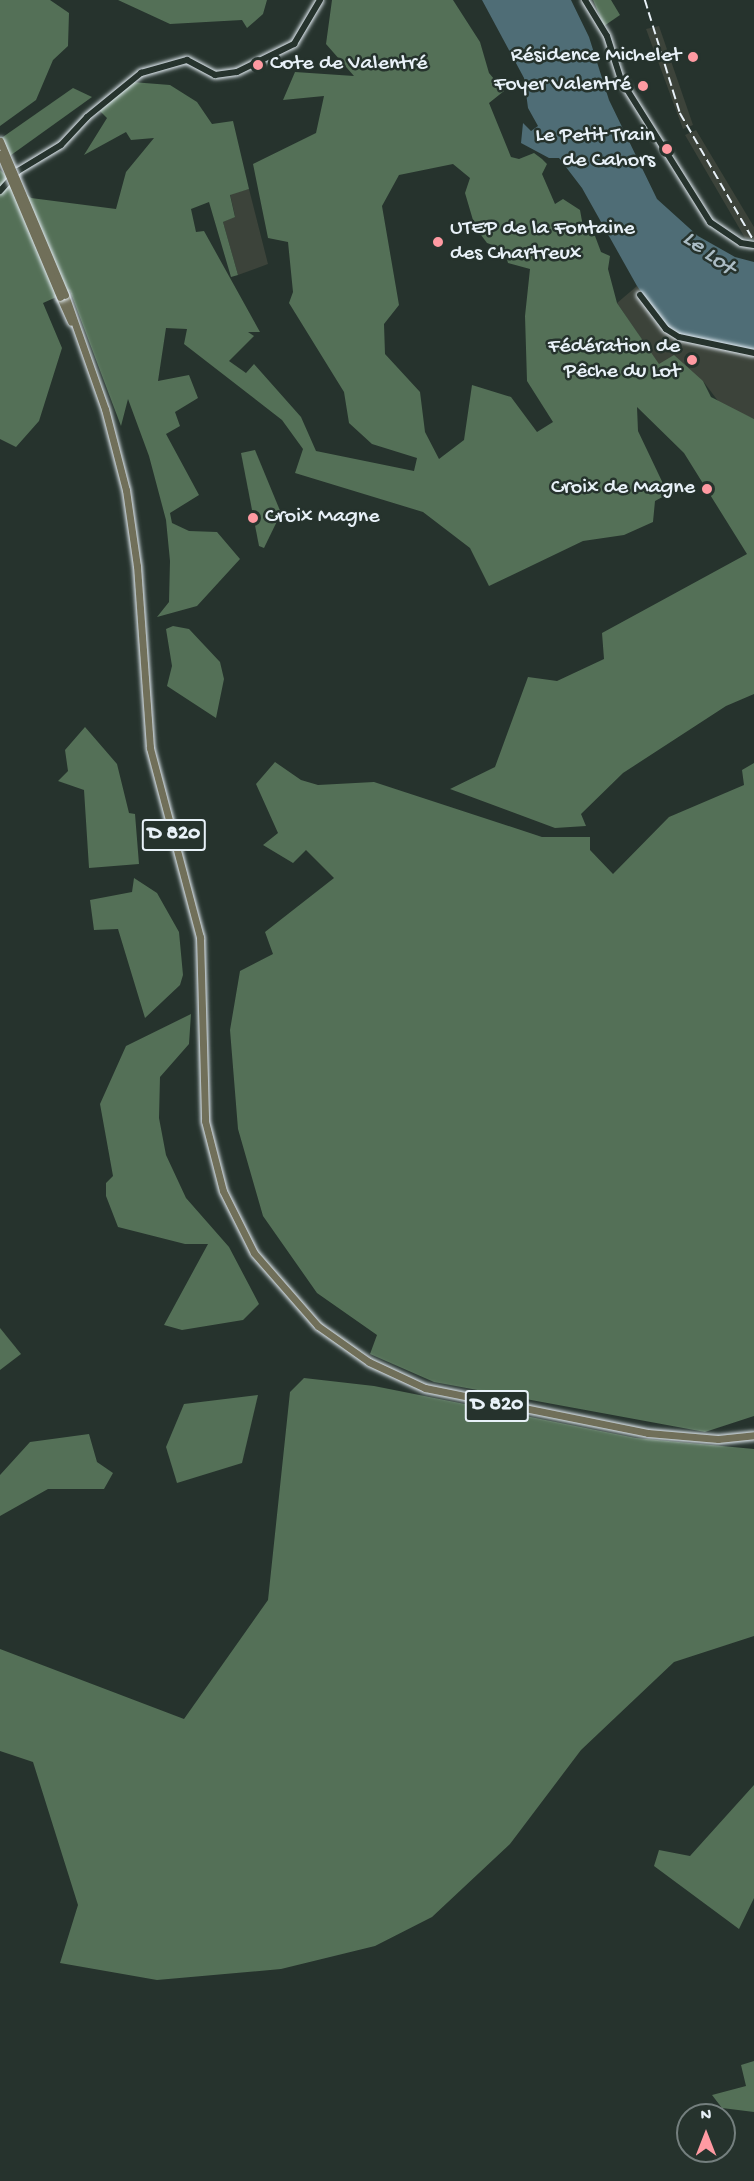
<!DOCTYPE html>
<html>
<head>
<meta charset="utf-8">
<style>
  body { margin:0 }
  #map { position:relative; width:754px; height:2181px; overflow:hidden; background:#26332d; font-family:"Gochi Hand",sans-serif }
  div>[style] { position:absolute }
  .built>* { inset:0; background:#3c433a }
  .green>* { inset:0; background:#547057 }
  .water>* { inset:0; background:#4f6d76 }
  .roads { filter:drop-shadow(0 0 2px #e8f1f8) drop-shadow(0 0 2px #e8f1f8) }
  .secondary>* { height:6px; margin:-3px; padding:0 3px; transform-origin:3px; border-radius:3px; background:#26332d }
  .primary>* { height:7px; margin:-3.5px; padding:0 3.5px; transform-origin:3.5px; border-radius:3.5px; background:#706f59 }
  .rail>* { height:1.5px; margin-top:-0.75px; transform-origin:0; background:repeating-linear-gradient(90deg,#e8f1f8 0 9px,transparent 0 13.5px) }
  .bridges { filter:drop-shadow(0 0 2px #e8f1f8) drop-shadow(0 0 2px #e8f1f8) }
  .primary-bridge>* { height:7px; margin:-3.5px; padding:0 3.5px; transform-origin:3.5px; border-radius:3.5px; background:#706f59 }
  .dots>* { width:16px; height:16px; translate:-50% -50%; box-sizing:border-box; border:3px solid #26332d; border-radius:50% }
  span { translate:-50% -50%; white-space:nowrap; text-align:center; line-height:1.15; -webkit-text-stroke:5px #26332d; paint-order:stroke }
  .shield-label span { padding:2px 4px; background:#26332d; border:2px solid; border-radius:4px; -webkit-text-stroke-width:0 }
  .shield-label { font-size:21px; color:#e8f1f8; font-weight:700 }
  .poi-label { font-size:22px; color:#e8f1f8 }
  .right { translate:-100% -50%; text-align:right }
  .left { translate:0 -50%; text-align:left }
  .water-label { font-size:24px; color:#abbcc4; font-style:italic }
  .north { position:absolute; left:676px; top:2103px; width:60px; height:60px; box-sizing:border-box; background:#26332d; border:2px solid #747f7e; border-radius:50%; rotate:0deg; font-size:16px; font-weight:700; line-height:24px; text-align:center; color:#e8f1f8 }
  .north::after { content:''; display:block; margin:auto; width:21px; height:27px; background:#ff9aa2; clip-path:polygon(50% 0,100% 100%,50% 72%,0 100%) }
</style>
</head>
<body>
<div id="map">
  <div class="built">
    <div style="clip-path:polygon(659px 26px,693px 125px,683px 129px,646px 29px)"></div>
    <div style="clip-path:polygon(696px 130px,754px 227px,754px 239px,745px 238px,685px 135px)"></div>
    <div style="clip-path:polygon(249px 189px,268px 264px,238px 275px,223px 222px,235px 216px,230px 194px)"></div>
    <div style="clip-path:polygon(637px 286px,681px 336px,754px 350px,754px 419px,721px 405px,703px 381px,659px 365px,617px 303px)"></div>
  </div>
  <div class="green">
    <div style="clip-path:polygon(0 0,50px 0,69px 13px,68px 46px,53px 60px,36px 100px,0 126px)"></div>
    <div style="clip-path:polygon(118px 0,267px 0,263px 14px,247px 28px,242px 20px,170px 24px)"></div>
    <div style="clip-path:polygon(evenodd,332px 0,453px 0,480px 42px,489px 73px,504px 91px,489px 103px,511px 157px,519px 159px,534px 153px,542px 159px,547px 164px,542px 174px,555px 204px,563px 199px,580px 210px,584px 232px,595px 236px,601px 252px,610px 256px,608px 269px,617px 303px,659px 364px,674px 355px,703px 381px,711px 397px,754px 419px,754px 694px,726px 706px,623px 773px,581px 814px,586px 826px,555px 828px,450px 789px,495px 767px,528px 677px,557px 681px,604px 659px,602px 633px,747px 554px,684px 453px,637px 407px,638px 431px,668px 494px,655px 501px,653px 522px,624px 535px,583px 541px,489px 586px,470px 548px,423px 512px,295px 473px,303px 449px,282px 420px,184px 344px,187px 329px,166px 328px,158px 381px,189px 375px,198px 398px,175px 412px,180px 426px,166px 434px,199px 495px,170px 513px,172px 523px,189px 531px,217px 532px,240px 559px,197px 606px,157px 617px,169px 602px,170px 561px,166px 520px,149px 456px,128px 399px,121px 426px,70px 291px,43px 303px,62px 348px,39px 421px,16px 447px,0 439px,0 170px,31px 198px,116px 209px,126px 172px,154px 138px,131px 140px,126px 132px,84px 155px,107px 118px,100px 111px,132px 82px,170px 85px,197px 102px,212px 124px,233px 121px,249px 189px,230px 195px,235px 217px,223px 222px,238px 275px,231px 277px,209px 202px,191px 209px,196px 232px,204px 231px,260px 332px,248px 332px,254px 336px,229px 361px,246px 373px,254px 364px,301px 417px,316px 451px,414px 471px,417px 458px,372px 444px,349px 423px,344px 392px,289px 303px,293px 292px,288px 242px,268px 238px,253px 164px,316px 133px,324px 96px,283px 100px,295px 72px,354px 76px,326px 44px,332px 0,453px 164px,470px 178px,465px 193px,475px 227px,487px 243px,504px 249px,508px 263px,530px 269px,525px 316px,527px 381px,553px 422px,537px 432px,511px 397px,472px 385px,464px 440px,439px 459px,425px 432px,420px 392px,385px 354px,384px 324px,399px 305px,382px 206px,399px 175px,453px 164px)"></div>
    <div style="clip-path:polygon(593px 0,611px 0,620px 15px,604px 26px)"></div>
    <div style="clip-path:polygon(73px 88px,92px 97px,0 163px,0 139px)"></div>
    <div style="clip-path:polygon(255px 450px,281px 513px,264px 548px,259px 546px,241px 453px)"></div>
    <div style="clip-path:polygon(173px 626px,189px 629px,220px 662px,224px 679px,216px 718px,167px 686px,172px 666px,166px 629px)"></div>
    <div style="clip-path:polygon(85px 727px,117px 764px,129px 813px,135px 814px,139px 864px,89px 868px,84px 790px,58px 781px,68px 771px,65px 750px)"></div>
    <div style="clip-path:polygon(275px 762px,301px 780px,318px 785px,374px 782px,542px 837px,590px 837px,590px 850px,613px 874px,669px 817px,744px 785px,742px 770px,754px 763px,754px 1416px,705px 1432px,434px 1382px,370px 1354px,377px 1335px,317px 1293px,263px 1216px,238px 1129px,230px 1030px,240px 971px,273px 954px,265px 932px,334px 878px,306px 850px,293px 863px,263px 845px,278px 833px,256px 784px)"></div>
    <div style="clip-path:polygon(134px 878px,157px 893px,179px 932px,183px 975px,180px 985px,145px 1018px,118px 929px,94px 930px,90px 900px,132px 892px)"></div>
    <div style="clip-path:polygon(191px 1014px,189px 1044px,160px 1077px,159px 1118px,166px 1155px,186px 1198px,229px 1247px,259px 1304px,243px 1320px,182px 1330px,164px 1325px,208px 1244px,185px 1244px,118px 1227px,106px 1196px,106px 1183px,113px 1176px,100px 1104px,126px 1046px)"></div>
    <div style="clip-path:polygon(0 1328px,21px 1354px,0 1370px)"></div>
    <div style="clip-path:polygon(304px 1378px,374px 1386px,636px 1438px,754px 1449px,754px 1636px,674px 1662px,581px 1750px,510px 1844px,432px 1917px,375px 1946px,281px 1969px,157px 1980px,60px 1963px,78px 1905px,33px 1762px,0 1751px,0 1649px,184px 1719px,268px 1600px,290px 1392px)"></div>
    <div style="clip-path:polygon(258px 1395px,242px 1463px,177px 1483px,166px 1447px,184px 1404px)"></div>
    <div style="clip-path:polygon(89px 1434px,97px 1462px,113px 1473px,104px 1489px,48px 1489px,0 1516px,0 1475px,30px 1442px)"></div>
    <div style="clip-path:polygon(754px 1785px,754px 1898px,739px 1929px,654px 1866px,659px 1850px,690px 1856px)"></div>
    <div style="clip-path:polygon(754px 2061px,754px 2112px,722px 2108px,712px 2095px,746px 2086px,741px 2065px)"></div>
  </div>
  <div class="water">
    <div style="clip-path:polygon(482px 0,571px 0,589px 37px,609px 100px,657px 199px,698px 236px,735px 257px,754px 262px,754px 350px,681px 336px,667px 329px,637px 286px,582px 188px,559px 158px,549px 158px,521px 143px,523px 123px,531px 131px,538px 126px,528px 108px,524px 78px)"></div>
  </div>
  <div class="roads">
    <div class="secondary">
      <div style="left:585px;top:0;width:42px;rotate:58.6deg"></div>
      <div style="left:607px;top:36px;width:46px;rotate:72.3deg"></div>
      <div style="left:621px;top:80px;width:168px;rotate:57.9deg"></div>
      <div style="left:710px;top:222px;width:37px;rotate:34deg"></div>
      <div style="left:741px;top:243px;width:13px;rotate:9deg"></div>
      <div style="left:0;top:191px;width:27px;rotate:-48deg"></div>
      <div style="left:18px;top:171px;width:50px;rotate:-31.2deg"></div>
      <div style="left:61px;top:145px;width:38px;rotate:-47deg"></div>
      <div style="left:87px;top:117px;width:70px;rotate:-39.2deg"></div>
      <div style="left:141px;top:73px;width:48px;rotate:-15.8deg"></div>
      <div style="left:187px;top:60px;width:32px;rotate:28deg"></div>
      <div style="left:215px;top:75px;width:22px;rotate:-8deg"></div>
      <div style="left:237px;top:72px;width:64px;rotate:-26.2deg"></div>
      <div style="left:294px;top:44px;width:51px;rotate:-59.4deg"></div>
      <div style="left:640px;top:295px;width:43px;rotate:52.6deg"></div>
      <div style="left:666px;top:329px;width:15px;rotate:32deg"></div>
      <div style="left:679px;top:337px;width:77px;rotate:12deg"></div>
    </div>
    <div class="primary">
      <div style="left:65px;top:295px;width:121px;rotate:70.7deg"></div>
      <div style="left:105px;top:409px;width:84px;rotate:75.5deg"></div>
      <div style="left:126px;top:490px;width:77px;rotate:81.8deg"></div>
      <div style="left:137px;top:566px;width:182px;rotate:85.9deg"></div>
      <div style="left:150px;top:748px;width:196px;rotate:75.2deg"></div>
      <div style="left:200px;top:937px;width:184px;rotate:88.4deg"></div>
      <div style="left:205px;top:1121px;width:72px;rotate:75.6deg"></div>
      <div style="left:223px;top:1191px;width:69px;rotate:63.4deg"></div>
      <div style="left:254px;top:1253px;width:97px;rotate:48.8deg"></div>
      <div style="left:318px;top:1326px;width:62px;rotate:35.2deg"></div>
      <div style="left:369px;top:1362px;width:62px;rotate:24.9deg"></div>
      <div style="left:425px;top:1388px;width:227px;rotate:11.4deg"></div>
      <div style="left:648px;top:1433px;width:70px;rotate:4.9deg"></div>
      <div style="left:718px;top:1439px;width:36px;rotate:-6deg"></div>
      <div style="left:60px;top:297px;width:27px;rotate:66deg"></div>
    </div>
  </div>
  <div class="rail">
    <div style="left:645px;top:0;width:118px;rotate:72.8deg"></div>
    <div style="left:680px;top:113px;width:148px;rotate:60deg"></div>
  </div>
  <div class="bridges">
    <div class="primary-bridge">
      <div style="left:0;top:141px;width:167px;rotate:67.1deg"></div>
      <div style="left:0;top:154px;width:155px;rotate:67.2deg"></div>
    </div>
  </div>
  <div class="dots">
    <div style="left:693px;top:57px;background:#ff9aa2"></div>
    <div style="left:258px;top:65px;background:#ff9aa2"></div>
    <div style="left:643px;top:86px;background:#ff9aa2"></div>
    <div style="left:667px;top:149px;background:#ff9aa2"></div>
    <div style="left:438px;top:242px;background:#ff9aa2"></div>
    <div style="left:692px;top:360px;background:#ff9aa2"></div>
    <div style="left:707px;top:489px;background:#ff9aa2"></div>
    <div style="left:253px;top:518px;background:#ff9aa2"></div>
  </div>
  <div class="shield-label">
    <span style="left:174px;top:835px">D 820</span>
    <span style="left:497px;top:1406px">D 820</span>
  </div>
  <div class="poi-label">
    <span class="right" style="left:681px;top:57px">Résidence Michelet</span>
    <span class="left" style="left:270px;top:65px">Cote de Valentré</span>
    <span class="right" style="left:631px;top:86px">Foyer Valentré</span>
    <span class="right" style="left:655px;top:149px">Le Petit Train<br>de Cahors</span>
    <span class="left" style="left:450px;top:242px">UTEP de la Fontaine<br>des Chartreux</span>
    <span class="right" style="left:680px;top:360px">Fédération de<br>Pêche du Lot</span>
    <span class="right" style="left:695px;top:489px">Croix de Magne</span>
    <span class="left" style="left:265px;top:518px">Croix Magne</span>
  </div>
  <div class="water-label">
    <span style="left:708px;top:254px;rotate:37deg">Le Lot</span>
  </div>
  <div class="north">N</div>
</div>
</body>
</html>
